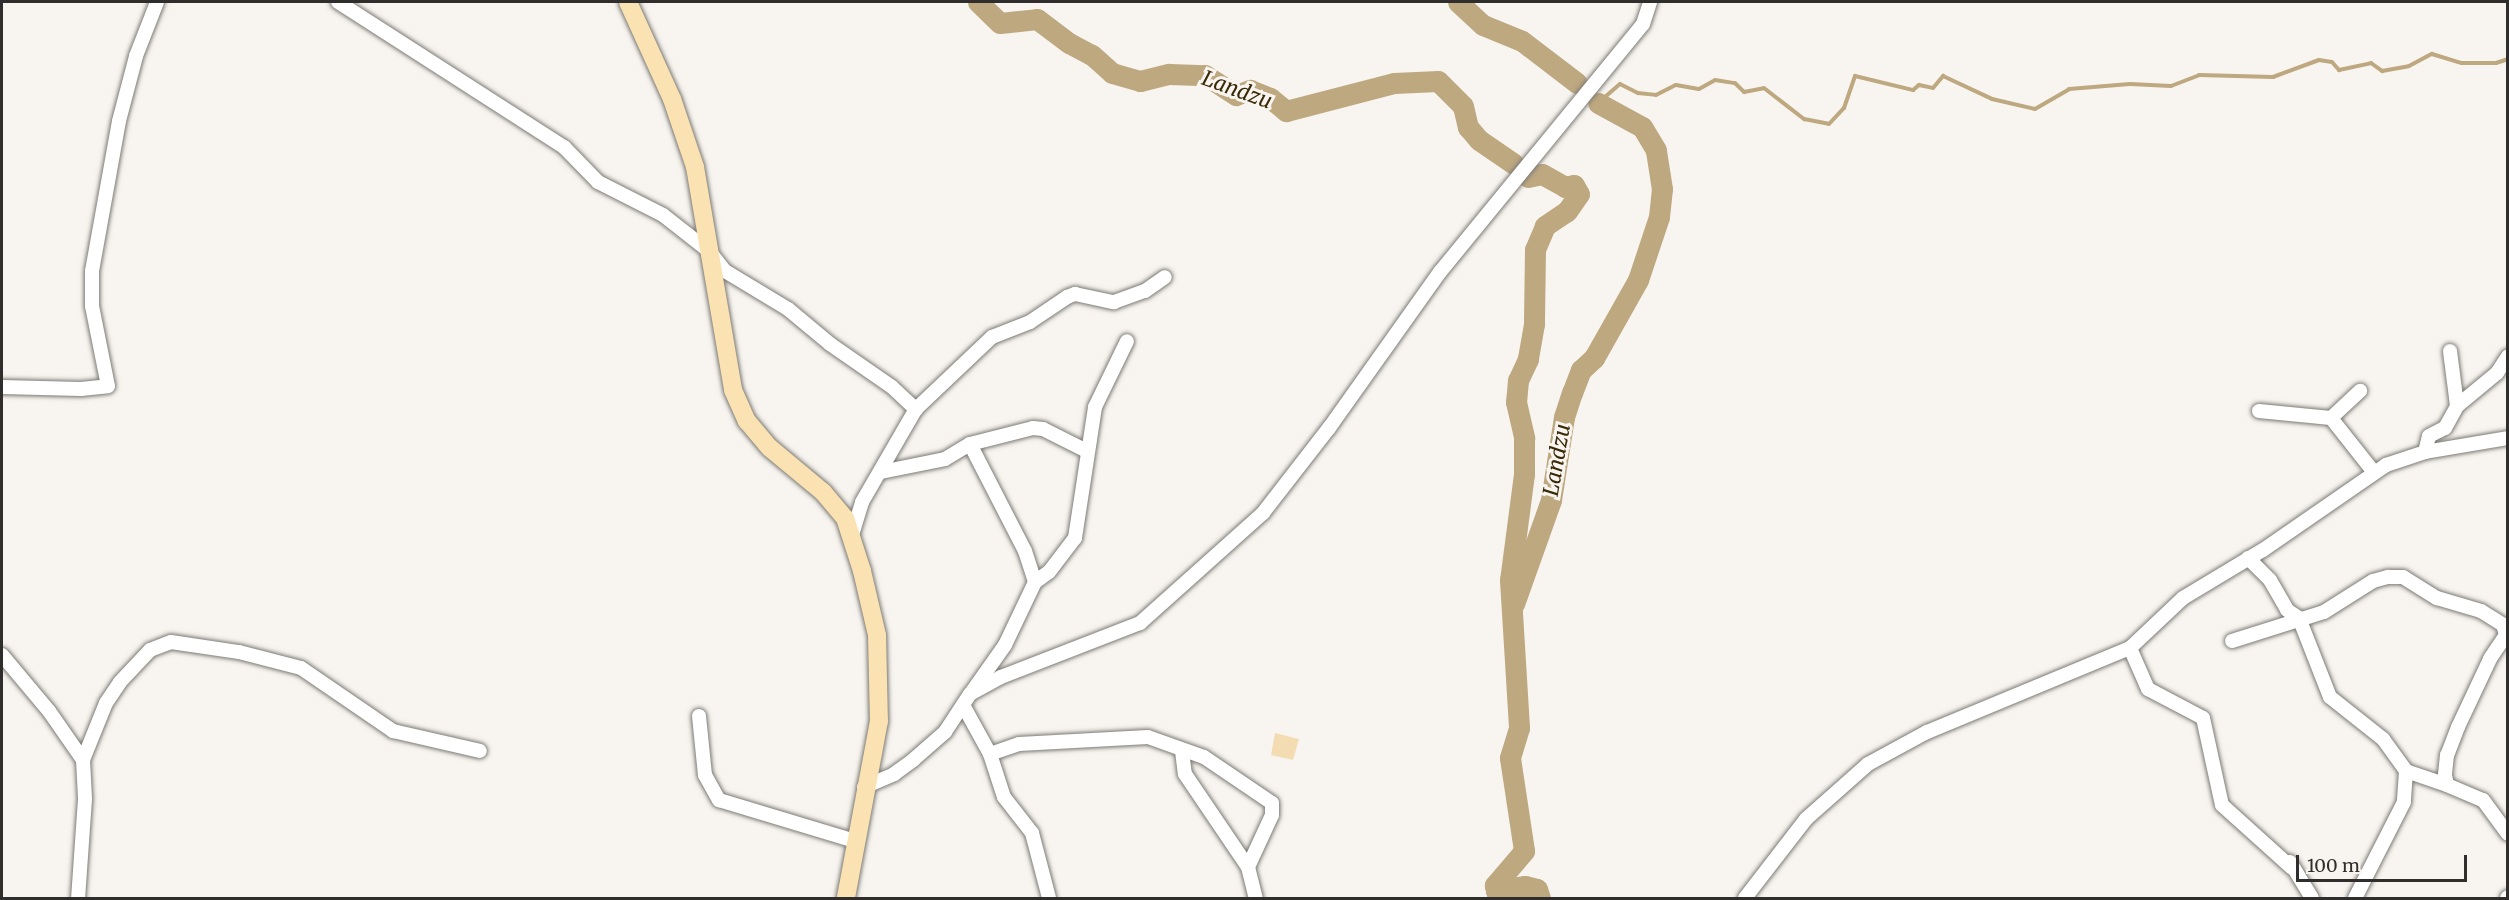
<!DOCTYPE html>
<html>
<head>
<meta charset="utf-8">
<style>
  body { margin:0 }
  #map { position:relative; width:2509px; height:900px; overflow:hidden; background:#f8f5f0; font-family:Merriweather,serif }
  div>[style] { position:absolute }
  .green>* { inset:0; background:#f3dcb2 }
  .stream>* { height:4px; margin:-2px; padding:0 2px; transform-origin:2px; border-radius:2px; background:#bea880 }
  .river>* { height:21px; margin:-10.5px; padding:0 10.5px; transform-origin:10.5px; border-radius:10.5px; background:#bea880 }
  .roads { filter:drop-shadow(0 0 2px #7c7a75) drop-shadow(0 0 2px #7c7a75) }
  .minor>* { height:14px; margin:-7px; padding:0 7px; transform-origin:7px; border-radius:7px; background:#fff }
  .major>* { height:18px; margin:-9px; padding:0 9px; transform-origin:9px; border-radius:9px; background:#fbe2b2 }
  span { translate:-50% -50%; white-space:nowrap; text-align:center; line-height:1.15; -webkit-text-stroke:6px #f8f5f0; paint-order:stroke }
  .water-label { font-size:21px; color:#392906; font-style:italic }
  .frame { position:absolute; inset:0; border:3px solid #2f2e2c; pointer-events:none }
  .scale { position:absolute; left:2296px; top:855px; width:171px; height:27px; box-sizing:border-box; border:3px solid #2f2e2c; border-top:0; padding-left:8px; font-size:18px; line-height:21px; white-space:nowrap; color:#2f2e2c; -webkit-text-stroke:4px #f8f5f0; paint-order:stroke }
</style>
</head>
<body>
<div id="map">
  <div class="green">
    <div style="clip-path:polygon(1275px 733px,1299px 739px,1293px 760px,1271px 755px)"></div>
  </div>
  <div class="stream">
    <div style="left:1598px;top:103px;width:29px;rotate:-41deg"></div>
    <div style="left:1620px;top:84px;width:20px;rotate:27deg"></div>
    <div style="left:1638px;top:93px;width:18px;rotate:6deg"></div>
    <div style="left:1656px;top:95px;width:22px;rotate:-27deg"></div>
    <div style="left:1676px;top:85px;width:23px;rotate:10deg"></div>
    <div style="left:1699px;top:89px;width:18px;rotate:-29deg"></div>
    <div style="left:1715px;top:80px;width:20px;rotate:9deg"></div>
    <div style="left:1735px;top:83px;width:13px;rotate:45deg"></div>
    <div style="left:1744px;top:92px;width:20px;rotate:-11deg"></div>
    <div style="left:1764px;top:88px;width:51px;rotate:37.8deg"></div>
    <div style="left:1804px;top:119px;width:25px;rotate:11deg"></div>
    <div style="left:1829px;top:124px;width:22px;rotate:-47deg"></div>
    <div style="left:1844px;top:108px;width:34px;rotate:-71deg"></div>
    <div style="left:1855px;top:76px;width:60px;rotate:13.6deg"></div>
    <div style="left:1913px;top:90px;width:8px;rotate:-40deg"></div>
    <div style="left:1919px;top:85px;width:14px;rotate:12deg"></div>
    <div style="left:1933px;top:88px;width:16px;rotate:-50deg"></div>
    <div style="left:1943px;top:76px;width:54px;rotate:25.1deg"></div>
    <div style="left:1992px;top:99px;width:44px;rotate:13.1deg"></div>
    <div style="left:2035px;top:109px;width:39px;rotate:-30deg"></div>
    <div style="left:2069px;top:89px;width:61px;rotate:-4.7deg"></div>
    <div style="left:2130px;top:84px;width:41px;rotate:2.8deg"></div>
    <div style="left:2171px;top:86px;width:30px;rotate:-21deg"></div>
    <div style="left:2199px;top:75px;width:74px;rotate:1.5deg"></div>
    <div style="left:2273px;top:77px;width:49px;rotate:-20.3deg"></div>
    <div style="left:2319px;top:60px;width:13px;rotate:9deg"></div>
    <div style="left:2332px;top:62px;width:11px;rotate:49deg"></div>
    <div style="left:2339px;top:70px;width:33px;rotate:-12deg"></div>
    <div style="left:2371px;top:63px;width:14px;rotate:36deg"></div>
    <div style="left:2382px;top:71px;width:27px;rotate:-10deg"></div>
    <div style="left:2409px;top:66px;width:26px;rotate:-28deg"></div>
    <div style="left:2432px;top:54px;width:31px;rotate:17deg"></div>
    <div style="left:2462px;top:63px;width:34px"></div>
    <div style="left:2496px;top:63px;width:13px;rotate:-18deg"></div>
  </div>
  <div class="river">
    <div style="left:978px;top:2px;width:30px;rotate:44deg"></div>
    <div style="left:1000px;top:23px;width:37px;rotate:-6deg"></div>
    <div style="left:1037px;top:19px;width:40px;rotate:37deg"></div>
    <div style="left:1069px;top:43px;width:26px;rotate:28deg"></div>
    <div style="left:1092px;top:55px;width:27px;rotate:42deg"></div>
    <div style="left:1112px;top:73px;width:29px;rotate:16deg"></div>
    <div style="left:1140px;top:81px;width:30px;rotate:-14deg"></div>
    <div style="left:1169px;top:74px;width:36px;rotate:2deg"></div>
    <div style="left:1205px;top:75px;width:37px;rotate:33deg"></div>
    <div style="left:1236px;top:95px;width:15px;rotate:-20deg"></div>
    <div style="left:1250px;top:90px;width:22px;rotate:22deg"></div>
    <div style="left:1270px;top:98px;width:21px;rotate:39deg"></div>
    <div style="left:1286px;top:111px;width:112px;rotate:-14.5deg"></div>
    <div style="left:1394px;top:83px;width:44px;rotate:-2.6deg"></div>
    <div style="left:1438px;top:81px;width:35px;rotate:45deg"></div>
    <div style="left:1463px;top:106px;width:22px;rotate:77deg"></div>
    <div style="left:1468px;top:127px;width:17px;rotate:50deg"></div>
    <div style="left:1479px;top:140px;width:42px;rotate:34.4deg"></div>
    <div style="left:1458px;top:2px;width:34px;rotate:43deg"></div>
    <div style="left:1483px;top:25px;width:42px;rotate:22.3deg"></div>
    <div style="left:1522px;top:41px;width:69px;rotate:37.4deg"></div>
    <div style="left:1528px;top:177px;width:14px;rotate:-12deg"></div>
    <div style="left:1542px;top:174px;width:26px;rotate:29deg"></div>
    <div style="left:1565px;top:187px;width:9px;rotate:-13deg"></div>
    <div style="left:1574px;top:185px;width:10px;rotate:61deg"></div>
    <div style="left:1579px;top:194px;width:21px;rotate:125deg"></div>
    <div style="left:1567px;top:211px;width:27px;rotate:146deg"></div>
    <div style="left:1545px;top:226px;width:25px;rotate:113deg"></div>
    <div style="left:1535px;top:249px;width:75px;rotate:90.8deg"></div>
    <div style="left:1534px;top:324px;width:36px;rotate:100deg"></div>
    <div style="left:1528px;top:359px;width:23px;rotate:115deg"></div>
    <div style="left:1518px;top:380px;width:22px;rotate:95deg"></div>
    <div style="left:1516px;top:402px;width:37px;rotate:77deg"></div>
    <div style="left:1524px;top:438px;width:36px;rotate:90deg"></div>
    <div style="left:1524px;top:474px;width:107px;rotate:97.5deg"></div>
    <div style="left:1510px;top:580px;width:148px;rotate:86.5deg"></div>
    <div style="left:1519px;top:728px;width:31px;rotate:107deg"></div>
    <div style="left:1510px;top:758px;width:94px;rotate:81.4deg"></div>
    <div style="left:1524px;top:851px;width:45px;rotate:130.5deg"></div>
    <div style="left:1495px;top:885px;width:6px;rotate:81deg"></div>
    <div style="left:1496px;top:891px;width:29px;rotate:-10deg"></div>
    <div style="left:1525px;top:886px;width:12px;rotate:14deg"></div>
    <div style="left:1537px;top:889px;width:9px;rotate:72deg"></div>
    <div style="left:1514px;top:604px;width:110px;rotate:-70.4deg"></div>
    <div style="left:1551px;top:500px;width:84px;rotate:-81.1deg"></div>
    <div style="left:1564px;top:417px;width:25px;rotate:-72deg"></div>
    <div style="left:1572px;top:393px;width:25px;rotate:-69deg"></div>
    <div style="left:1581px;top:370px;width:18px;rotate:-43deg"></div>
    <div style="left:1594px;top:358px;width:90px;rotate:-60.6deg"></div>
    <div style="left:1638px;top:280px;width:66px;rotate:-71.6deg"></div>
    <div style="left:1659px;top:217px;width:28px;rotate:-84deg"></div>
    <div style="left:1662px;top:189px;width:39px;rotate:-99deg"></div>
    <div style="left:1656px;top:150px;width:27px;rotate:-121deg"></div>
    <div style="left:1642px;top:127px;width:50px;rotate:-151.4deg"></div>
  </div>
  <div class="roads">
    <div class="minor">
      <div style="left:338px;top:2px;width:269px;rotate:32.7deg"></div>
      <div style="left:564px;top:147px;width:49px;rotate:45.8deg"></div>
      <div style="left:598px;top:182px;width:73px;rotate:26.9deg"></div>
      <div style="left:663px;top:215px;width:60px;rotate:38.2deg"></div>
      <div style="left:710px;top:252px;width:24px;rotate:52deg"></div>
      <div style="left:725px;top:271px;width:74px;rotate:31.1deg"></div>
      <div style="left:788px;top:309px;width:55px;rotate:39.8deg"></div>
      <div style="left:830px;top:344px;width:75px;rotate:34.7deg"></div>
      <div style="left:892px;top:387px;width:33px;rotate:43deg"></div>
      <div style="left:2450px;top:351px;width:55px;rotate:82.7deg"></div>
      <div style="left:2px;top:387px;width:79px;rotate:1.5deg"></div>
      <div style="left:81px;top:389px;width:27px;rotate:-6deg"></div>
      <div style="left:108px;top:386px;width:82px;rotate:-101.3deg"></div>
      <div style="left:92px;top:306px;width:35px;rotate:-90deg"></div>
      <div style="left:92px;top:271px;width:152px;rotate:-79.8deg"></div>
      <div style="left:119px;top:121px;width:67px;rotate:-75.3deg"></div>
      <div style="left:136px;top:56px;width:58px;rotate:-68.7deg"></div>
      <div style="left:2259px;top:411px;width:72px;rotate:5.6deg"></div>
      <div style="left:2331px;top:418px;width:68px;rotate:51.6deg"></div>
      <div style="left:2331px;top:418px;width:40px;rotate:-43deg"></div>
      <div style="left:970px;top:444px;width:120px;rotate:62.8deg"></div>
      <div style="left:1025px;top:551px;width:33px;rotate:72deg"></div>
      <div style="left:2425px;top:452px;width:16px;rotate:-76deg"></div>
      <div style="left:2429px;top:436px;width:18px;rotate:-27deg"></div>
      <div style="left:2445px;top:428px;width:25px;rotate:-61deg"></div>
      <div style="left:2457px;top:406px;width:52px;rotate:-39.5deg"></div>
      <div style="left:2497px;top:373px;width:20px;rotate:-57deg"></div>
      <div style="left:881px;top:472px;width:65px;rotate:-11.5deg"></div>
      <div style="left:945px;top:459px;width:29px;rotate:-31deg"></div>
      <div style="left:970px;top:444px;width:65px;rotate:-14.3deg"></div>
      <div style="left:1033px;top:428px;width:10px;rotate:6deg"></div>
      <div style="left:1043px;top:429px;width:49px;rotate:26.6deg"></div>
      <div style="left:852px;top:535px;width:34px;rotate:-73deg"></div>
      <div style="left:862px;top:502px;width:108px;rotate:-59.9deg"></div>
      <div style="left:916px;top:409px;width:105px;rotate:-43.5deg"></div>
      <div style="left:992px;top:337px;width:41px;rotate:-21.5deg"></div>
      <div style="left:1030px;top:322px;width:45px;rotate:-34deg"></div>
      <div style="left:1067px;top:297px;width:9px;rotate:-21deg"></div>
      <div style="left:1075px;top:294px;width:40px;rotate:12deg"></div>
      <div style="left:1114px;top:302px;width:33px;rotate:-20deg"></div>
      <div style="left:1145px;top:291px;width:24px;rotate:-35deg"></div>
      <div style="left:2248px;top:558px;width:31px;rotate:45deg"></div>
      <div style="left:2270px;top:580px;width:34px;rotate:60deg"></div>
      <div style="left:2287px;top:610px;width:14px;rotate:34deg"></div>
      <div style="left:2299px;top:618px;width:85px;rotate:68.6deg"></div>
      <div style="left:2330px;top:697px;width:68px;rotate:38.4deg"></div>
      <div style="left:2383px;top:739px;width:39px;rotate:54deg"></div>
      <div style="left:2406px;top:771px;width:31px;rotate:94deg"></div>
      <div style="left:2404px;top:802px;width:108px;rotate:117deg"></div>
      <div style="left:2508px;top:632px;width:32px;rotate:124deg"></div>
      <div style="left:2490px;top:659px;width:75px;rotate:115.2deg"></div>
      <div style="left:2458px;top:727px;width:30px;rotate:111deg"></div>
      <div style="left:2447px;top:755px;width:20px;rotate:96deg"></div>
      <div style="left:2445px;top:775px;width:10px;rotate:79deg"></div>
      <div style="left:2447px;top:785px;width:39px;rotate:23deg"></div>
      <div style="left:2483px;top:800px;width:42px;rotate:53.7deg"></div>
      <div style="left:2232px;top:641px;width:96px;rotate:-17.5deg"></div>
      <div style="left:2324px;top:612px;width:58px;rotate:-32.3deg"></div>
      <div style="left:2373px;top:581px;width:16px;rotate:-15deg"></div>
      <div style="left:2388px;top:577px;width:15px"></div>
      <div style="left:2403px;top:577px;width:40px;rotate:32deg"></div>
      <div style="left:2437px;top:598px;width:46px;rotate:16.5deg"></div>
      <div style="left:2481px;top:611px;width:26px;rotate:32deg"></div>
      <div style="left:2503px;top:625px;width:9px;rotate:72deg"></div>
      <div style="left:2130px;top:648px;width:45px;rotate:66.3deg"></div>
      <div style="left:2148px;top:689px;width:62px;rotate:27.8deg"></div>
      <div style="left:2203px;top:718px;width:89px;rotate:77.7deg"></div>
      <div style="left:2222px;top:805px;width:94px;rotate:42deg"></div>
      <div style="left:2px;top:655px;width:73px;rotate:50deg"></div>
      <div style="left:49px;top:711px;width:60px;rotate:55.2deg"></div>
      <div style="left:83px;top:760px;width:39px;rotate:87deg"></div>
      <div style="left:85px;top:799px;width:99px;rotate:94deg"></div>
      <div style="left:971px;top:693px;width:59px;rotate:-54.7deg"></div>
      <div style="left:1005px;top:645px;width:70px;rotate:-64.5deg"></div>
      <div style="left:1035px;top:582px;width:17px;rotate:-36deg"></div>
      <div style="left:1049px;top:572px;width:43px;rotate:-52.6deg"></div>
      <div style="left:1075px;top:538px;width:133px;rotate:-81.3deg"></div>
      <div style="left:1095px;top:407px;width:73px;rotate:-64.1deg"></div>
      <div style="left:963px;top:705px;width:56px;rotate:61.1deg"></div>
      <div style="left:990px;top:754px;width:31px;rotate:-19deg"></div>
      <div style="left:1019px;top:744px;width:129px;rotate:-3.1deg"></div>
      <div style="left:1148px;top:737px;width:59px;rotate:19.7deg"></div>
      <div style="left:1204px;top:757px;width:82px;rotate:34.1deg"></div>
      <div style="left:1272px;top:803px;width:12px;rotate:90deg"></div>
      <div style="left:1272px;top:815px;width:57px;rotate:114.8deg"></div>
      <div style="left:699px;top:716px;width:59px;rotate:84.2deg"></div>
      <div style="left:705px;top:775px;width:29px;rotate:61deg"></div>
      <div style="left:719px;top:800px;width:142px;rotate:16.8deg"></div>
      <div style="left:1182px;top:751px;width:23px;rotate:83deg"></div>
      <div style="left:1185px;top:774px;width:112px;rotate:55.9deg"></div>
      <div style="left:1248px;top:867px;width:32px;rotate:76deg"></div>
      <div style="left:990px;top:754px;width:45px;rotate:72deg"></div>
      <div style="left:1004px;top:797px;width:46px;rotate:52.1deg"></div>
      <div style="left:1032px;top:833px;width:67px;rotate:75.3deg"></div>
      <div style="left:83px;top:760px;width:61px;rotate:-68deg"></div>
      <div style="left:106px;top:703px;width:25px;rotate:-56deg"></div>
      <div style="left:120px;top:682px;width:44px;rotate:-46.8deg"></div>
      <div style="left:150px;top:650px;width:22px;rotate:-21deg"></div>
      <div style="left:171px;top:642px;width:69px;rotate:8.4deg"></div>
      <div style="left:239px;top:652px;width:64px;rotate:14.5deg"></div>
      <div style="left:301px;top:668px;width:112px;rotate:34.4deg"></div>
      <div style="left:393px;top:731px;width:89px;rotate:12.9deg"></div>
      <div style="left:2406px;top:771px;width:43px;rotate:18.9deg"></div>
      <div style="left:864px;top:787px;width:33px;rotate:-23deg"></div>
      <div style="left:894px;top:774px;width:24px;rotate:-36deg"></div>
      <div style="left:913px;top:760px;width:43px;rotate:-41.2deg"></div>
      <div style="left:945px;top:732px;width:45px;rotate:-56.7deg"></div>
      <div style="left:970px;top:694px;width:35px;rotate:-29deg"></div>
      <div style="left:1001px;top:677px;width:149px;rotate:-21.2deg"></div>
      <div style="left:1140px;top:623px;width:165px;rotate:-41.8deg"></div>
      <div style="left:1263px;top:513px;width:108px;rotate:-52.2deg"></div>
      <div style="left:1329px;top:428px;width:191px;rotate:-54.6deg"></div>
      <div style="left:1440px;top:272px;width:320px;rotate:-50.7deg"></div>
      <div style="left:1643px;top:24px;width:23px;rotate:-72deg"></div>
      <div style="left:2290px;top:862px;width:42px;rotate:58.6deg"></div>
      <div style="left:1745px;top:898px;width:100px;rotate:-52.3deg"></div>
      <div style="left:1806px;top:819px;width:83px;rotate:-41.6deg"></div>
      <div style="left:1868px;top:764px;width:67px;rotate:-28.5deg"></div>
      <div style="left:1927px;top:732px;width:220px;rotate:-22.5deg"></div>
      <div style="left:2130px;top:648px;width:73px;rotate:-43.3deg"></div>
      <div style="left:2183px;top:598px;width:93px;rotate:-31deg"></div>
      <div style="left:2263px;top:550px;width:150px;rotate:-34.6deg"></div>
      <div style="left:2386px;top:465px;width:41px;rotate:-18.4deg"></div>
      <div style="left:2425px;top:452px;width:84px;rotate:-9.6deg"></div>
      <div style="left:2507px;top:898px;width:1px;rotate:-45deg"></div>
    </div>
    <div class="major">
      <div style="left:628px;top:2px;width:107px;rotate:65.6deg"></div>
      <div style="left:672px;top:99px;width:72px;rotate:71.3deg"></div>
      <div style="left:695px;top:167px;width:226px;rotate:80.3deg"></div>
      <div style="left:733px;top:390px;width:34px;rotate:66deg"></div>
      <div style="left:747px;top:421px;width:35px;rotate:50deg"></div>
      <div style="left:770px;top:448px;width:69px;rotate:39.7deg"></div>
      <div style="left:823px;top:492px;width:34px;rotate:50deg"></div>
      <div style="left:845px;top:518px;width:56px;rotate:72.2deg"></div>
      <div style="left:862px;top:571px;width:66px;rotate:76.8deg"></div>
      <div style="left:877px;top:635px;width:86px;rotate:88.7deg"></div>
      <div style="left:879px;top:721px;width:180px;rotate:100.6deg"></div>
    </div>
  </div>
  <div class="water-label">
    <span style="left:1237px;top:90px;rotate:20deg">Landzu</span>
    <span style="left:1557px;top:460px;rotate:-80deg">Landzu</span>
  </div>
  <div class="frame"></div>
  <div class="scale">100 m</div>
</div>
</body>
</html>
